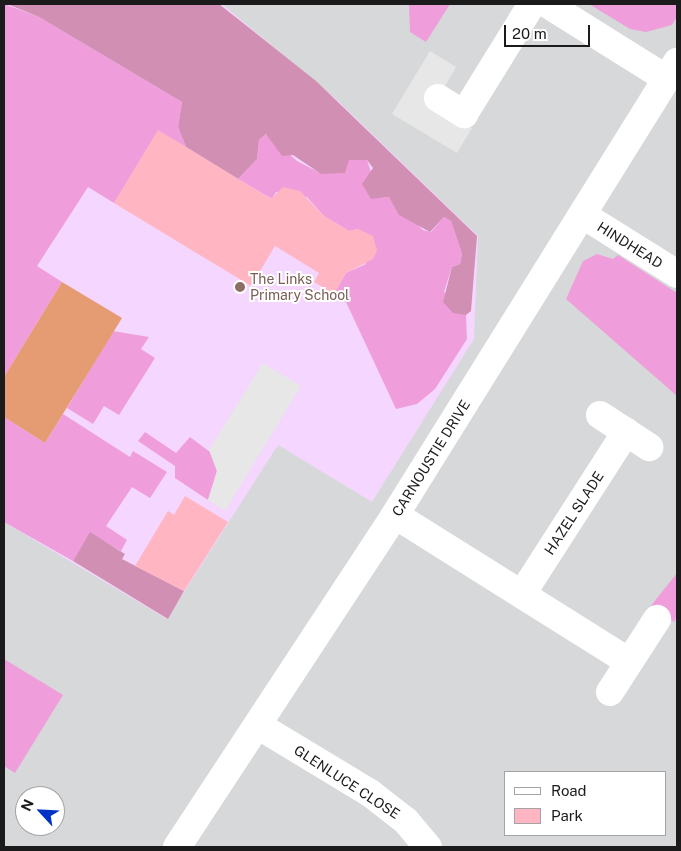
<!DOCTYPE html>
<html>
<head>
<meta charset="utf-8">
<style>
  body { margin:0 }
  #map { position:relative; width:681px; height:851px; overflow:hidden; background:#e5dfee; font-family:"Public Sans",sans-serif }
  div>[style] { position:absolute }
  .residential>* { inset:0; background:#d7d8d9 }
  .education>* { inset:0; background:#f4d6ff }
  .grass>* { inset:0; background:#ef9edb }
  .forest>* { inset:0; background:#d28fb4 }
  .park>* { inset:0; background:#ffb5c2 }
  .pitch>* { inset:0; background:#e69c73 }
  .parking>* { inset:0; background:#e7e7e7 }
  .minor>* { height:28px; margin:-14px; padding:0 14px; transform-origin:14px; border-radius:14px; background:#fff }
  .dots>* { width:14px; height:14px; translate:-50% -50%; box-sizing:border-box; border:2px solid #fff; border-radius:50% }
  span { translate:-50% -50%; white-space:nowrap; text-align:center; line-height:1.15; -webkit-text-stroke:4px #fff; paint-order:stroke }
  .street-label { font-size:14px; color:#1b1b1b }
  .education-label { font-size:14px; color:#785e54 }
  .left { translate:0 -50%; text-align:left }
  .frame { position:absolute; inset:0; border:5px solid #1b1b1b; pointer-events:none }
  .legend { position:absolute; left:504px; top:771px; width:162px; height:65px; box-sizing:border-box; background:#fff; border:1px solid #a4a4a4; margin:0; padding:6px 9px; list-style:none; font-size:15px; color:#1b1b1b }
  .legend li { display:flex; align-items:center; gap:10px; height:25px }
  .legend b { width:25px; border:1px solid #a4a4a4 }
  .north { position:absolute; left:15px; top:786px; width:50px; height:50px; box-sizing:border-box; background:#fff; border:1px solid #a4a4a4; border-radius:50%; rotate:295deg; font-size:14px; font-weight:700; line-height:20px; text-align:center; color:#1b1b1b }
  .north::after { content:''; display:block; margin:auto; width:18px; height:22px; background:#0033c5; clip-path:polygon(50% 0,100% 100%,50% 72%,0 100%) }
  .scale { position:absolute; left:504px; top:25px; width:86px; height:22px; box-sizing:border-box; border:2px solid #1b1b1b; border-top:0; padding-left:6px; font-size:15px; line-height:18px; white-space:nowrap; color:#1b1b1b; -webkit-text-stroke:4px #fff; paint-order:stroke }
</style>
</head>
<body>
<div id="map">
  <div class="residential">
    <div style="clip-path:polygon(evenodd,4px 4px,677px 4px,677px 847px,4px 847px,4px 4px,505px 772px,665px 772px,665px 835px,505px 835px,505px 772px,4px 4px,25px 796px,55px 796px,55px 826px,25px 826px,25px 796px)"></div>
  </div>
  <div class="education">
    <div style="clip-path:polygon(4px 4px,222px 4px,337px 100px,478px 236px,474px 339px,372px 502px,278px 445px,167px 619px,4px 522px)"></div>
  </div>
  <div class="grass">
    <div style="clip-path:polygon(4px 4px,39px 17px,182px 102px,178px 127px,186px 147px,158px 131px,114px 203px,88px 187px,37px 266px,62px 282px,4px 377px)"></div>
    <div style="clip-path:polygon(409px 4px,450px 4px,426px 42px,410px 32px)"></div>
    <div style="clip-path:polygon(589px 4px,677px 4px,677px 17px,672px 25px,646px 32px,630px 29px)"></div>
    <div style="clip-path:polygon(266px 134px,297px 161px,322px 174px,349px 160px,367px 160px,380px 198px,389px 197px,423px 230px,431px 232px,444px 217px,451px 221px,462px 254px,460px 264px,452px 267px,444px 292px,466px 315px,467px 339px,435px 389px,417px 404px,396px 409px,346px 302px,334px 294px,346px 273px,366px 264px,358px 229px,349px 231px,324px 216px,307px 197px,276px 192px,272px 199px,238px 179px,257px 159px,259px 140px)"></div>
    <div style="clip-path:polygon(597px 254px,613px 259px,618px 255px,677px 293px,677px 396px,566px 299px,583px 261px)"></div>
    <div style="clip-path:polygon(113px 331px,149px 337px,141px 349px,155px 358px,119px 415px,104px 406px,93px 424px,67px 408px)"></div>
    <div style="clip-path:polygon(63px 414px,130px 457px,133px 451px,167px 472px,150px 498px,132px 487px,106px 526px,127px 540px,121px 551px,90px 533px,73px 561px,4px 522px,4px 417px,45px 443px)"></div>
    <div style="clip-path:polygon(145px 432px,176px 453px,190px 437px,210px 452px,217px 471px,208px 500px,175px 478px,175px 466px,138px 441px)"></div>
    <div style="clip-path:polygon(677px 573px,677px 616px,674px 622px,650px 607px)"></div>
    <div style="clip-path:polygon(4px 659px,63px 695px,15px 773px,4px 766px)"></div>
  </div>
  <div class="forest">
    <div style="clip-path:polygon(7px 4px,219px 4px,316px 81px,477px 236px,471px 311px,466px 315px,453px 313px,443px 302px,452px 267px,460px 264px,462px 254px,451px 221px,444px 217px,430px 232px,399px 215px,389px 197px,371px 199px,362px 184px,373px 168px,367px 160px,349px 160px,345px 173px,321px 174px,293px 155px,282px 156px,266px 134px,259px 140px,257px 159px,238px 179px,186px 147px,178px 127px,182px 102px,39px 17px)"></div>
    <div style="clip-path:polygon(90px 532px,125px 554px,122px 559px,184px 591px,168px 619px,73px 561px)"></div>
  </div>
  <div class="park">
    <div style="clip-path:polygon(158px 130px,271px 199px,283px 187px,300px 191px,324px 216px,349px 231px,358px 229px,373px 236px,377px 251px,373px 259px,346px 273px,334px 294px,314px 282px,319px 273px,275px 246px,251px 286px,114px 203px)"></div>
    <div style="clip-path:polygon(185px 496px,228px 522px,184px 591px,135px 566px,168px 511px,174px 515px)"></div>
  </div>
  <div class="pitch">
    <div style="clip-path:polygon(62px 282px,122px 318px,45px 443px,4px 417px,4px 377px)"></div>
  </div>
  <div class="parking">
    <div style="clip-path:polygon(430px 51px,456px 67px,434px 105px,472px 128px,457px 153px,392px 114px)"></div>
    <div style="clip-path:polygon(263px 363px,301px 386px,225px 511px,208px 500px,217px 471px,209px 450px)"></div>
  </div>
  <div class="minor">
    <div style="left:547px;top:4px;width:142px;rotate:32deg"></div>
    <div style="left:438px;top:98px;width:31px;rotate:32deg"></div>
    <div style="left:464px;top:114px;width:129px;rotate:-58.3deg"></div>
    <div style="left:583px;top:215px;width:111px;rotate:32.1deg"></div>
    <div style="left:600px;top:415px;width:59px;rotate:33.1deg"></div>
    <div style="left:395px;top:515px;width:276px;rotate:32.1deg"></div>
    <div style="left:522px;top:594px;width:193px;rotate:-57.3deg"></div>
    <div style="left:610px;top:692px;width:87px;rotate:-57.2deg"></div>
    <div style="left:259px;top:726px;width:130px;rotate:31.1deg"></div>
    <div style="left:370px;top:793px;width:46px;rotate:37.9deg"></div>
    <div style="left:406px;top:821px;width:34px;rotate:50deg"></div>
    <div style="left:177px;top:847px;width:397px;rotate:-56.7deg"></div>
    <div style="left:395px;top:515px;width:534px;rotate:-58.1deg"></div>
  </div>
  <div class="dots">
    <div style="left:240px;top:287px;background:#8d6e63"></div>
  </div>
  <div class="street-label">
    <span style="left:630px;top:245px;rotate:32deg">HINDHEAD</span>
    <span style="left:431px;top:458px;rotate:-58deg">CARNOUSTIE DRIVE</span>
    <span style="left:574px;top:513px;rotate:-57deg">HAZEL SLADE</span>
    <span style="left:347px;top:782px;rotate:33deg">GLENLUCE CLOSE</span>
  </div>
  <div class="education-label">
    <span class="left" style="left:250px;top:287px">The Links<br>Primary School</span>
  </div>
  <div class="frame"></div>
  <ul class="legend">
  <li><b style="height:6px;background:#fff"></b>Road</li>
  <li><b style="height:14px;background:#ffb5c2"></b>Park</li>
  </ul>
  <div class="north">N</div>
  <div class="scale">20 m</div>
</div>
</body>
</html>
